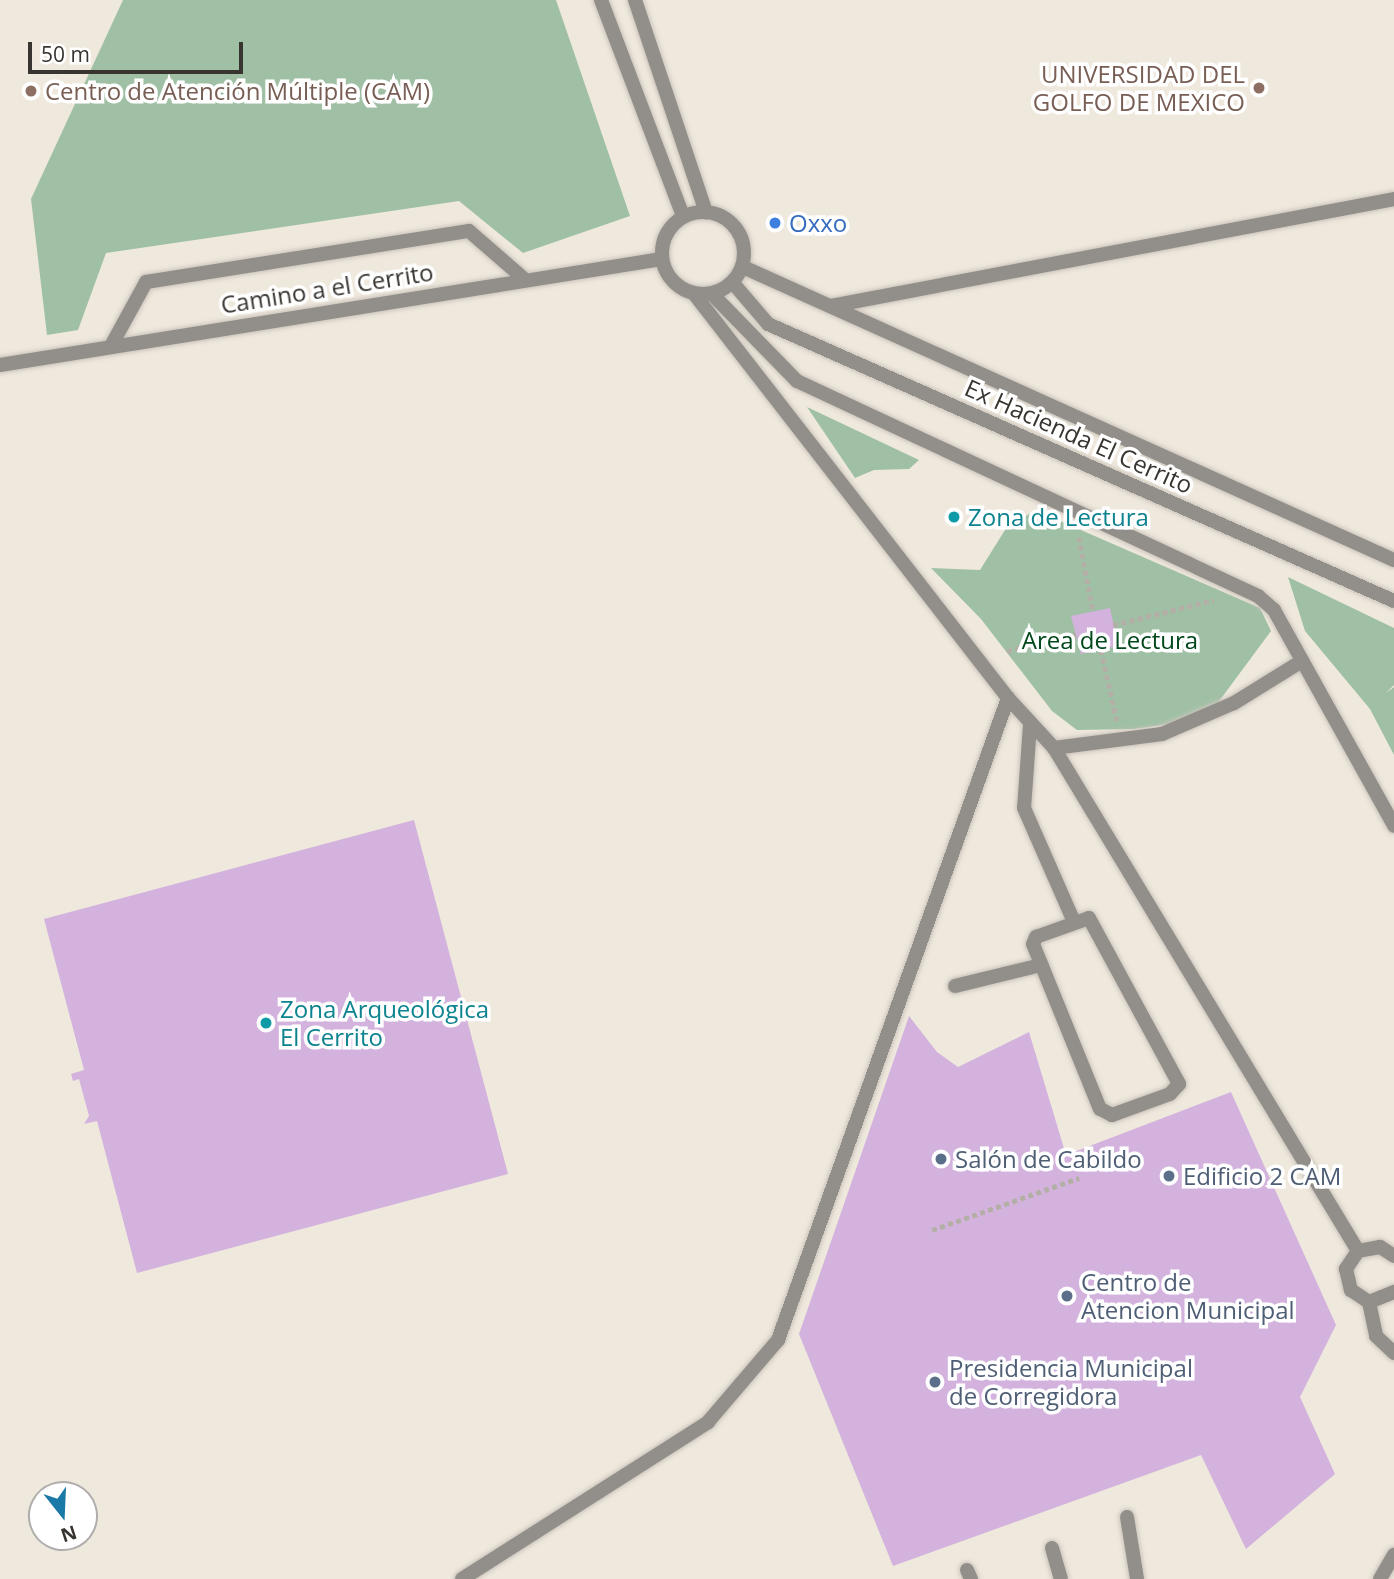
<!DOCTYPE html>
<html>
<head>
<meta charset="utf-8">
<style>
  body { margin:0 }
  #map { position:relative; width:1394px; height:1579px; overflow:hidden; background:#efe8dd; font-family:"Open Sans",sans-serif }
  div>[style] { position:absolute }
  .green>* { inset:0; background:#a0c0a5 }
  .building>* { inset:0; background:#d3b3dd }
  .path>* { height:4.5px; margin-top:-2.25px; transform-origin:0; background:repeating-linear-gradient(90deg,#b4afa6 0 5px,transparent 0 8.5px) }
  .roads { filter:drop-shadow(0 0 2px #cac4bb) drop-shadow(0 0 2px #cac4bb) }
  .service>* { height:14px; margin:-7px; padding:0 7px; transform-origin:7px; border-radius:7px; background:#928f8a }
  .minor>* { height:14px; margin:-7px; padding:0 7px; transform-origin:7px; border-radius:7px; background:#928f8a }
  .tertiary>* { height:14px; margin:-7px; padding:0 7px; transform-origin:7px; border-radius:7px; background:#928f8a }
  .tertiary>.ring { margin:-7px; padding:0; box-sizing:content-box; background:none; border:14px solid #928f8a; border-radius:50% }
  .dots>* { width:19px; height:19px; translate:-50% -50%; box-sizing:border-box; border:4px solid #fff; border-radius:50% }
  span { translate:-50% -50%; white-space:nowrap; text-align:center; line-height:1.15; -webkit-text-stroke:7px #fff; paint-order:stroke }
  .education-label { font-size:24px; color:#785e54 }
  .right { translate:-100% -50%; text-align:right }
  .left { translate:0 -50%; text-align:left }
  .shop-label { font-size:24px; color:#366cbe }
  .street-label { font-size:24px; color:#383531 }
  .culture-label { font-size:24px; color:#0d838f }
  .park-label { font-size:24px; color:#00471b }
  .service-label { font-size:24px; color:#4e5e75 }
  .north { position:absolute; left:28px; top:1481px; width:70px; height:70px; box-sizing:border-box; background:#fff; border:2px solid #afaead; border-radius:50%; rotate:162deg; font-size:19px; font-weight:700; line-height:28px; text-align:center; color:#383531 }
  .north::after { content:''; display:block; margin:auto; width:24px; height:32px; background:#1a79a6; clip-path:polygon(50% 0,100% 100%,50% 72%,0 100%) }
  .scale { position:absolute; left:28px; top:42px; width:215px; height:32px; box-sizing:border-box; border:4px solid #383531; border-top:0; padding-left:9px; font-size:21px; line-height:24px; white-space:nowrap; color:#383531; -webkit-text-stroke:5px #fff; paint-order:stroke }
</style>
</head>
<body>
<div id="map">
  <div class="green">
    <div style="clip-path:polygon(123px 0,556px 0,630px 216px,523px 253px,459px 201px,106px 253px,78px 330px,47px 335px,31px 199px)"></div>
    <div style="clip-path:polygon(807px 407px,919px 460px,909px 469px,874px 470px,855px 478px)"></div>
    <div style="clip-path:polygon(1035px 510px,1260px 608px,1271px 631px,1217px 704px,1169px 724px,1134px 729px,1077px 730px,1052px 711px,981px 619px,931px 568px,980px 570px,1005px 530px)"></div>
    <div style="clip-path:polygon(1288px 577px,1394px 628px,1394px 685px,1386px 693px,1394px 687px,1394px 755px,1370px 709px,1305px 631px)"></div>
  </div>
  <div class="building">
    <div style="clip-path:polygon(1110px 608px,1118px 646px,1081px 654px,1071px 616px)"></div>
    <div style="clip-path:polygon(414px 820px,508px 1174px,137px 1273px,97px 1121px,84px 1124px,89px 1116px,79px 1079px,73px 1081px,71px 1074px,84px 1070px,44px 919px)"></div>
    <div style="clip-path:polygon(909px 1016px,937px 1052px,958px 1067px,1029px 1032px,1066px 1155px,1231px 1092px,1336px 1325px,1300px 1397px,1335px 1474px,1246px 1549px,1201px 1455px,893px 1566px,799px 1334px)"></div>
  </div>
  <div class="path">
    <div style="left:1079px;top:537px;width:75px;rotate:79.3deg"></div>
    <div style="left:1113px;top:625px;width:104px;rotate:-13.9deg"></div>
    <div style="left:1101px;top:650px;width:73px;rotate:77.3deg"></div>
    <div style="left:1007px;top:651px;width:71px;rotate:-13.8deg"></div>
    <div style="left:932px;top:1230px;width:156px;rotate:-19.5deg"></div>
  </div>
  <div class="roads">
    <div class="service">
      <div style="left:743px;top:267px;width:714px;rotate:24.23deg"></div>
      <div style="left:712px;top:294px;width:122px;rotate:45.7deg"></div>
      <div style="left:797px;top:381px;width:509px;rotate:25deg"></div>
      <div style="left:1258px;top:596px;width:21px;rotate:41deg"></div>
      <div style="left:1274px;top:610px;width:247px;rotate:60.9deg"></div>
      <div style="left:831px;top:306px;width:573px;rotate:-10.76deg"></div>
      <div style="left:111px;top:346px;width:73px;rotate:-61.3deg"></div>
      <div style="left:146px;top:282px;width:327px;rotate:-9deg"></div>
      <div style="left:469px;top:231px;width:72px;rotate:41deg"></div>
      <div style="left:1030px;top:725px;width:83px;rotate:94.1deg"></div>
      <div style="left:1024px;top:808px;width:124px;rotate:66.3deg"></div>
      <div style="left:1054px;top:748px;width:109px;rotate:-7.4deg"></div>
      <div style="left:1162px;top:734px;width:78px;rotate:-23.3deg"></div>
      <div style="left:1234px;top:703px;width:80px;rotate:-31.7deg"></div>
      <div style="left:1089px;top:918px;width:189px;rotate:61.5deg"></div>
      <div style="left:1179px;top:1084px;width:13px;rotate:132deg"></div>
      <div style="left:1170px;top:1094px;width:62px;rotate:160.1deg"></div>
      <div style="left:1112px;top:1115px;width:13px;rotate:-153deg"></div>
      <div style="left:1100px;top:1109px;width:178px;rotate:-112.1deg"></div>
      <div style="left:1033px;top:944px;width:8px;rotate:-67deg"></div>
      <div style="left:1036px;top:937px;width:56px;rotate:-19.7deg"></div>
      <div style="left:955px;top:986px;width:89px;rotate:-13.7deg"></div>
      <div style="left:1369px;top:1302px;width:35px;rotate:78deg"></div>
      <div style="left:1376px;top:1336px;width:25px;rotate:43deg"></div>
      <div style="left:1127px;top:1517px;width:63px;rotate:80.8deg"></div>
      <div style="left:1052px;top:1548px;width:32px;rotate:74deg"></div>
      <div style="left:967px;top:1570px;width:10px;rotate:66deg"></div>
    </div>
    <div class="minor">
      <div style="left:695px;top:295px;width:510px;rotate:52.16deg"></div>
      <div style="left:1008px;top:698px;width:68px;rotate:47.4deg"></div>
      <div style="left:1054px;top:748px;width:588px;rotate:58.85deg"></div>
      <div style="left:0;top:365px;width:670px;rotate:-9.1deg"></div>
      <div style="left:1394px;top:1256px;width:17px;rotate:-147deg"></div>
      <div style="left:1380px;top:1247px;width:22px;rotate:170deg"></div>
      <div style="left:1358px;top:1251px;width:22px;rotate:124deg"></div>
      <div style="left:1346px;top:1269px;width:22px;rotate:77deg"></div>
      <div style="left:1351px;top:1290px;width:22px;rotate:34deg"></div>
      <div style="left:1369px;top:1302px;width:27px;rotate:-22deg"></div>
      <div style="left:462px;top:1579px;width:292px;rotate:-32.5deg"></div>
      <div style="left:708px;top:1422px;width:108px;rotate:-49.5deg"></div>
      <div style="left:778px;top:1340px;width:682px;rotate:-70.29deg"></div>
      <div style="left:1380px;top:1579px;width:28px;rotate:-60deg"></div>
    </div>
    <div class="tertiary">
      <div style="left:601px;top:0;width:231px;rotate:69.2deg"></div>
      <div style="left:635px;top:0;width:224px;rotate:71.5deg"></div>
      <div class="ring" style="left:662px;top:212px;width:68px;height:68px"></div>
      <div style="left:733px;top:283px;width:54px;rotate:49.5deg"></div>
      <div style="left:768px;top:324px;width:685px;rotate:23.87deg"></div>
    </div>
  </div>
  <div class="dots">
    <div style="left:1259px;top:88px;background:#8d6e63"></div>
    <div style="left:31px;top:91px;background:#8d6e63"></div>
    <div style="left:775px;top:223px;background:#3f7fe0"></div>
    <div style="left:954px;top:517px;background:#0f9aa8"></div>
    <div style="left:266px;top:1023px;background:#0f9aa8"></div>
    <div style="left:941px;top:1159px;background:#5c6f8a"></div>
    <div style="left:1169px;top:1176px;background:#5c6f8a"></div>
    <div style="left:1067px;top:1296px;background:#5c6f8a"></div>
    <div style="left:935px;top:1382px;background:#5c6f8a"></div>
  </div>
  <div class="education-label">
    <span class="right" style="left:1245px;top:88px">UNIVERSIDAD DEL<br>GOLFO DE MEXICO</span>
    <span class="left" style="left:45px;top:91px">Centro de Atención Múltiple (CAM)</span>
  </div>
  <div class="shop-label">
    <span class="left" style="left:789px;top:223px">Oxxo</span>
  </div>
  <div class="street-label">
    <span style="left:327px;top:288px;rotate:-9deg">Camino a el Cerrito</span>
    <span style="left:1079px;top:436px;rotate:24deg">Ex Hacienda El Cerrito</span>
  </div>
  <div class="culture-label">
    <span class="left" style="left:968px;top:517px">Zona de Lectura</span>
    <span class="left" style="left:280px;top:1023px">Zona Arqueológica<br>El Cerrito</span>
  </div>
  <div class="park-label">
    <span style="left:1110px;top:640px">Area de Lectura</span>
  </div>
  <div class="service-label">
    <span class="left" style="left:955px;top:1159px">Salón de Cabildo</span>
    <span class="left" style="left:1183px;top:1176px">Edificio 2 CAM</span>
    <span class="left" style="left:1081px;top:1296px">Centro de<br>Atencion Municipal</span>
    <span class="left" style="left:949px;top:1382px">Presidencia Municipal<br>de Corregidora</span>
  </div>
  <div class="north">N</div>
  <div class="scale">50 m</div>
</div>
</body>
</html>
